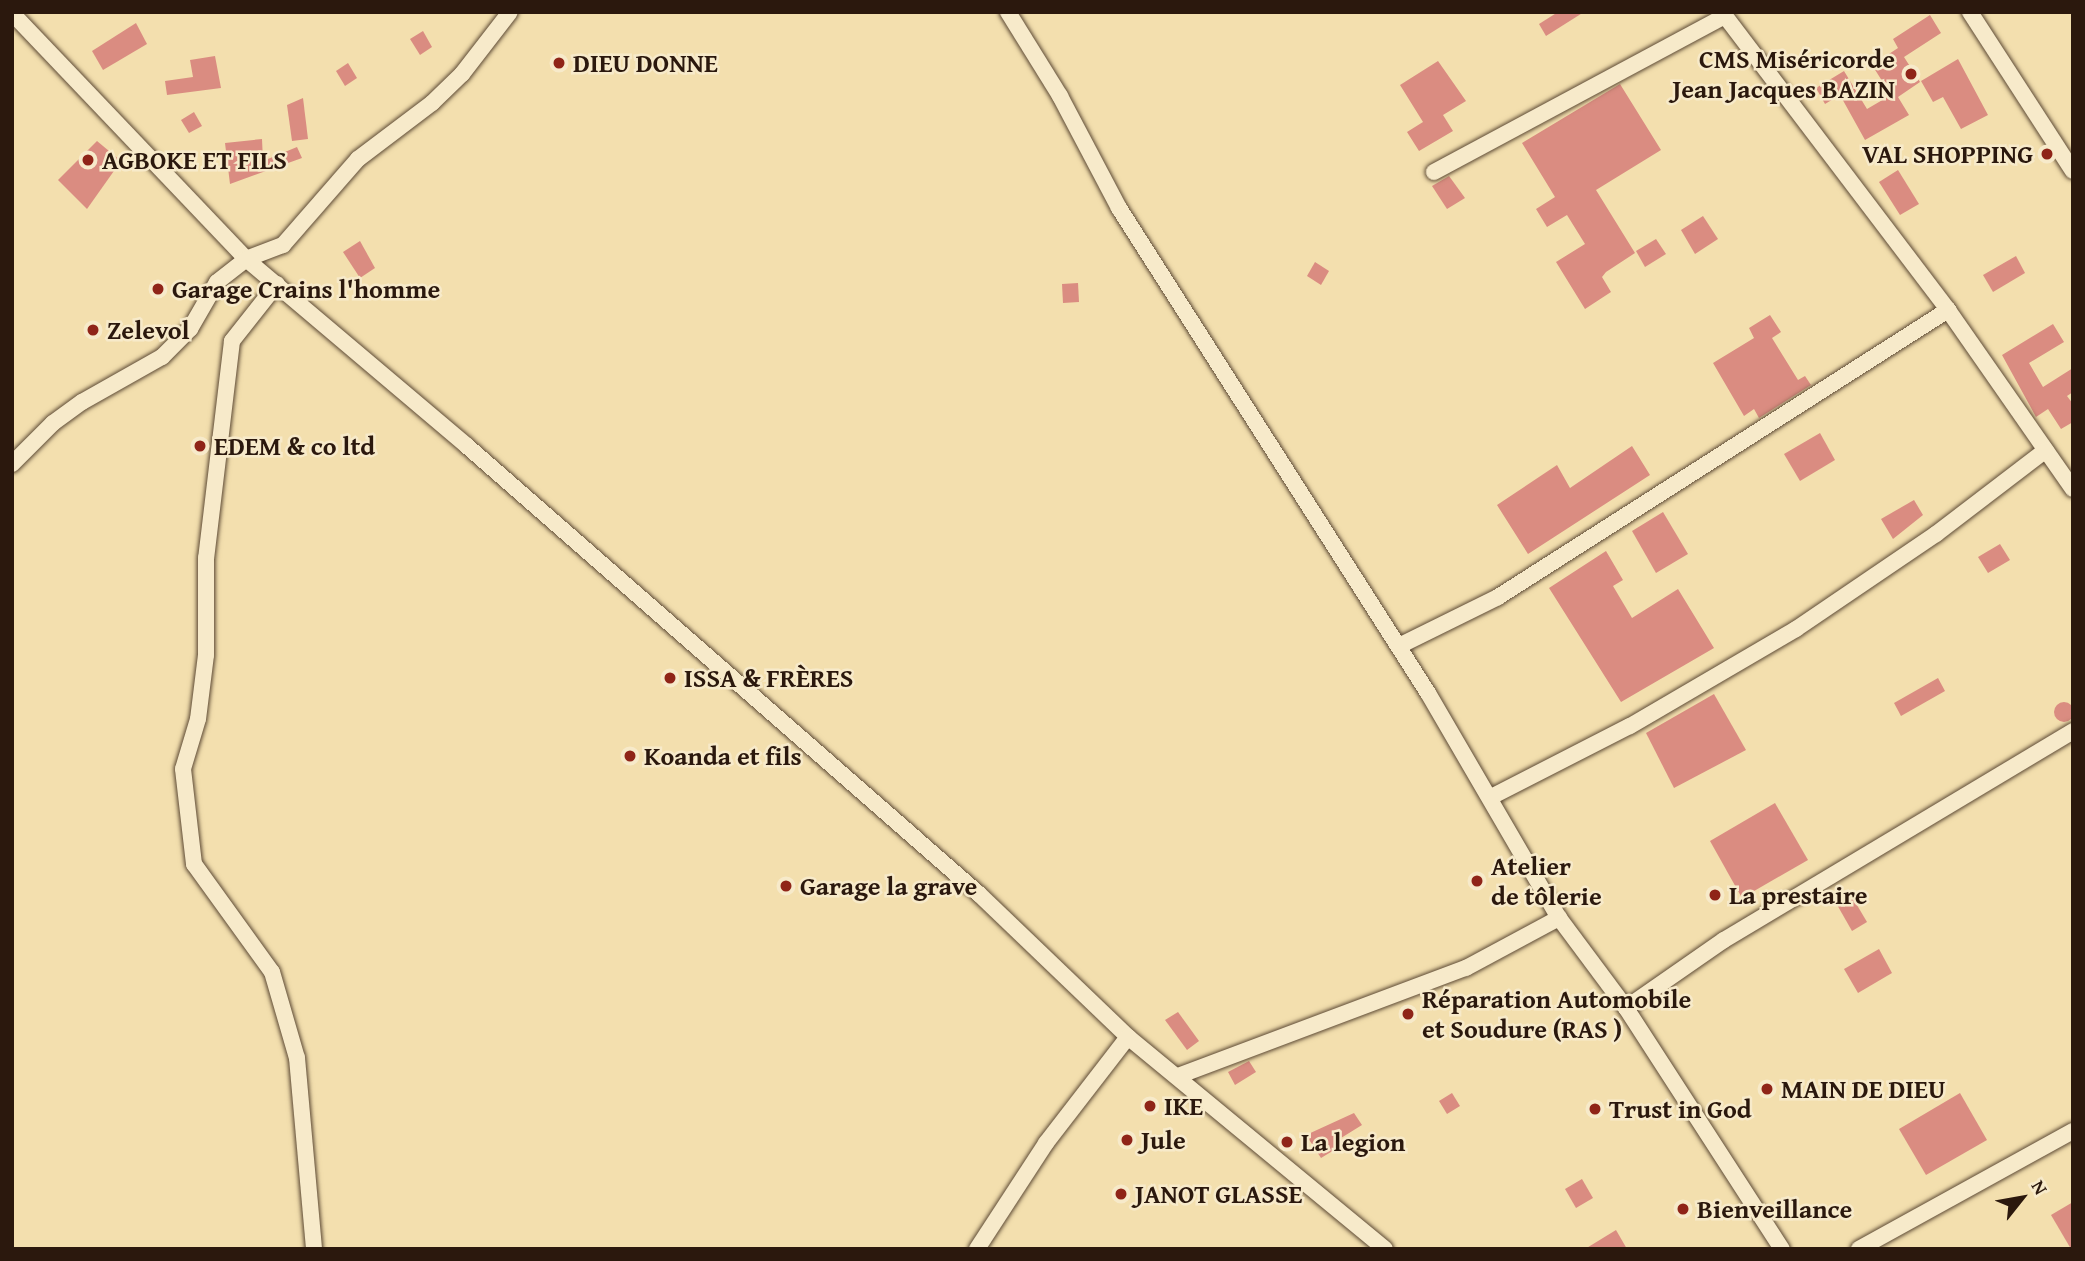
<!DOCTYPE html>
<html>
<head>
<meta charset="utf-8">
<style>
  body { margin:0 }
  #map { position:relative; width:2085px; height:1261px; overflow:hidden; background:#f3dfae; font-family:"Gentium Book Plus",serif }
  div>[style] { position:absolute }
  .building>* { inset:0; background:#da8c81 }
  .round { border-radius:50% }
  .roads { filter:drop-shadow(0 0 2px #5d4a35) drop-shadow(0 0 2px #5d4a35) }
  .street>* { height:16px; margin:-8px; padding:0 8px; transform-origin:8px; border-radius:8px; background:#f7eaca }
  .dots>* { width:19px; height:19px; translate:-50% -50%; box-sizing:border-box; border:4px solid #f7eaca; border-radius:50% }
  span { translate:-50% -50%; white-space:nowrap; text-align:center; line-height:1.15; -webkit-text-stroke:5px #f7eaca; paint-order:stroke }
  .poi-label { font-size:26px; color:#2b180d; font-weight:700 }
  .right { translate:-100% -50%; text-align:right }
  .left { translate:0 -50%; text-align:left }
  .frame { position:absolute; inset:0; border:14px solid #2b180d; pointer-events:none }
  .north { position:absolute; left:1987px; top:1163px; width:70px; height:70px; -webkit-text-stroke:5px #f7eaca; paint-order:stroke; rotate:59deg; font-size:19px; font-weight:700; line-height:28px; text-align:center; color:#2b180d }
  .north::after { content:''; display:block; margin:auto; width:24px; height:32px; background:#2b180d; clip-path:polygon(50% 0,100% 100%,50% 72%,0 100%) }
</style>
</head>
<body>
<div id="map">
  <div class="building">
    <div style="clip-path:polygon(1558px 12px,1584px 12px,1546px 36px,1539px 24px)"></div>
    <div style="clip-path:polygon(1930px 15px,1941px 33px,1904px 57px,1920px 82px,1898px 97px,1909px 115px,1865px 140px,1840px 95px,1825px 104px,1816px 88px,1844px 71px,1867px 109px,1891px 95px,1872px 65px,1898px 48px,1893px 39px)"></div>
    <div style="clip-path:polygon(136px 23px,147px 44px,103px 70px,92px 51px)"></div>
    <div style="clip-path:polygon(423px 31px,432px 47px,420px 55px,410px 39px)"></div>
    <div style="clip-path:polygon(215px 56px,221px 88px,167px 95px,165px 81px,193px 77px,190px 60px)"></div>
    <div style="clip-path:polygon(1958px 59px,1988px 115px,1961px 129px,1943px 97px,1933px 102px,1921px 81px)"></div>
    <div style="clip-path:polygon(1438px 61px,1466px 101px,1443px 115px,1453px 131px,1419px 151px,1407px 132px,1423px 122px,1400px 85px)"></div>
    <div style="clip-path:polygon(348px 63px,357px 78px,345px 86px,336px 71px)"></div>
    <div style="clip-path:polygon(1620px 84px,1661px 150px,1596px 190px,1635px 253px,1606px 272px,1602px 277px,1611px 292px,1585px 309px,1556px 262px,1585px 244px,1567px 215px,1547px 227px,1536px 209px,1555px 197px,1522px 143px)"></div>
    <div style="clip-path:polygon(303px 98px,308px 139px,292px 141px,287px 105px)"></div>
    <div style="clip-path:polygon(194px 112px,202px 126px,189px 133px,181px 120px)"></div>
    <div style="clip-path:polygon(262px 139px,263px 161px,297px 147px,302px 158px,230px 184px,225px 143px)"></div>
    <div style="clip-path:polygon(97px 141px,121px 161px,87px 209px,58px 180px)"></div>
    <div style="clip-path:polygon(1898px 170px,1919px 204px,1900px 215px,1879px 182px)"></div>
    <div style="clip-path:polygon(1449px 176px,1465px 198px,1447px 209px,1432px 186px)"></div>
    <div style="clip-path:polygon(1703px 216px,1718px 239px,1695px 254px,1681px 230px)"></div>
    <div style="clip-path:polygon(1656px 239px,1666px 254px,1645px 267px,1636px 251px)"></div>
    <div style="clip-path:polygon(360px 241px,375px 268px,360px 278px,343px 252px)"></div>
    <div style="clip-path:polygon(2016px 256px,2025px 273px,1993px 292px,1983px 275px)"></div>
    <div style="clip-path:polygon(1315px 262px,1329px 271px,1321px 285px,1307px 276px)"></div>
    <div style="clip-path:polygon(1078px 283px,1079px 302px,1063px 303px,1062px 284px)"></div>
    <div style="clip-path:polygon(1770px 315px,1781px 332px,1772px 338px,1798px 380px,1805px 376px,1811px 385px,1759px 418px,1754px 409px,1744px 416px,1713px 363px,1754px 338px,1749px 328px)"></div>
    <div style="clip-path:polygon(2053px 324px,2064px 342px,2029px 363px,2043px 387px,2073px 368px,2073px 392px,2067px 396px,2073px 404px,2073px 422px,2061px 429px,2048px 409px,2036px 417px,2002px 355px)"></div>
    <div style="clip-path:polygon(1820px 433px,1835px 460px,1800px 481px,1784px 454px)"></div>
    <div style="clip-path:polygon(1632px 446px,1650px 475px,1528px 554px,1497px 505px,1557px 465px,1570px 488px)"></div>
    <div style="clip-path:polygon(1914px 500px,1923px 515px,1893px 539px,1881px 519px)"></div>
    <div style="clip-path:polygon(1663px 512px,1688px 554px,1656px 573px,1632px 531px)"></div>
    <div style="clip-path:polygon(2000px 544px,2010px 560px,1988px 573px,1978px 557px)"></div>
    <div style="clip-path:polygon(1606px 551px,1623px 580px,1613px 586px,1632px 618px,1678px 589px,1714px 648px,1621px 702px,1549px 588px)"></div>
    <div style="clip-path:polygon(1938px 678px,1945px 691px,1901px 716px,1894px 703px)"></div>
    <div style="clip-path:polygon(1714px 694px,1746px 750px,1674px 788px,1646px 733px)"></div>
    <div class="round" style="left:2054px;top:702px;width:20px;height:20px"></div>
    <div style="clip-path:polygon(1775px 803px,1808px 860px,1742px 898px,1710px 841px)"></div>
    <div style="clip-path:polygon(1851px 895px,1867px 922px,1852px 931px,1836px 903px)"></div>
    <div style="clip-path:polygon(1879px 949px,1892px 973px,1858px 993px,1844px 969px)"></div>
    <div style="clip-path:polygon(1178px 1012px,1199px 1041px,1187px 1050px,1165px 1020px)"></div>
    <div style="clip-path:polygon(1249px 1061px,1256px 1072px,1235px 1085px,1228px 1072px)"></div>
    <div style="clip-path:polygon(1452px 1093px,1460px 1106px,1447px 1114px,1439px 1101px)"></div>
    <div style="clip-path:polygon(1960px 1093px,1987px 1140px,1926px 1175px,1899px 1129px)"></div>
    <div style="clip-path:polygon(1354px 1113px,1362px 1125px,1341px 1138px,1344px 1144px,1321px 1158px,1306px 1135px)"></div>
    <div style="clip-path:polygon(1582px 1179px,1593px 1198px,1576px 1208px,1565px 1189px)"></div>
    <div style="clip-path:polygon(2073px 1202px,2073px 1249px,2071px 1249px,2051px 1215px)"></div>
    <div style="clip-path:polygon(1616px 1230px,1627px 1249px,1585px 1249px)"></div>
  </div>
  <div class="roads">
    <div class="street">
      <div style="left:1008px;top:12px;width:99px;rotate:58.2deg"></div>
      <div style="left:1060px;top:96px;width:127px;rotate:62.2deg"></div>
      <div style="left:1119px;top:208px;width:575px;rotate:57.5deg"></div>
      <div style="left:1428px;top:693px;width:260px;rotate:59.8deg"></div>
      <div style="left:1559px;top:918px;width:112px;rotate:53.3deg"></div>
      <div style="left:1626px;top:1008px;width:287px;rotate:57.1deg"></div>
      <div style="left:1722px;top:12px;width:374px;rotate:52.8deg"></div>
      <div style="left:1948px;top:310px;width:218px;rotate:55.1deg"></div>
      <div style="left:1970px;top:12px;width:189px;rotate:57.1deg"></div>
      <div style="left:12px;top:13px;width:340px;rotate:46.4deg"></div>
      <div style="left:246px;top:259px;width:289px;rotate:40.2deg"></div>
      <div style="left:467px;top:446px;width:680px;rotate:41.19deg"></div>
      <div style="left:979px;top:894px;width:207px;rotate:43.8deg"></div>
      <div style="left:1128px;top:1037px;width:333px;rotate:39.5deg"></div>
      <div style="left:1434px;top:172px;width:330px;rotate:-28.2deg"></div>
      <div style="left:277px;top:284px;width:73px;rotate:128.3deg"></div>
      <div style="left:232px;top:341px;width:219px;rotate:96.8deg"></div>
      <div style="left:206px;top:558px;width:97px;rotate:90deg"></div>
      <div style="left:206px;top:655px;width:64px;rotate:97.1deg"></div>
      <div style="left:198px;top:719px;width:52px;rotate:106.7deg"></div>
      <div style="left:183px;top:769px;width:96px;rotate:83.4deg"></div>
      <div style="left:194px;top:864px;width:133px;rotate:54.2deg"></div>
      <div style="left:272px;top:972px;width:90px;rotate:73.8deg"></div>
      <div style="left:297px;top:1058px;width:192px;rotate:84.9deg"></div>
      <div style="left:12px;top:464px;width:58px;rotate:-45deg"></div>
      <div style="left:53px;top:423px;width:36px;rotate:-36deg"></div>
      <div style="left:82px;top:402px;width:92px;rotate:-29.4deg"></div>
      <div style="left:162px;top:357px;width:40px;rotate:-45deg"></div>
      <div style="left:190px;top:329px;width:54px;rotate:-60.1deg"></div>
      <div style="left:217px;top:282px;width:37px;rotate:-38deg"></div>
      <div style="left:246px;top:259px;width:40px;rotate:-21deg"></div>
      <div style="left:283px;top:245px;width:114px;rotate:-48.9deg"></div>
      <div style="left:358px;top:159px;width:93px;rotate:-37.1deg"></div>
      <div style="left:432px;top:103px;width:42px;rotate:-44deg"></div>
      <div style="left:462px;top:74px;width:78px;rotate:-52.3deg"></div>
      <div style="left:1399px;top:646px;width:110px;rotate:-26.3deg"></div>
      <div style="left:1498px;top:597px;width:534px;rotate:-32.53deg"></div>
      <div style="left:1491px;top:797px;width:156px;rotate:-27.1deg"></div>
      <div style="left:1630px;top:726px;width:192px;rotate:-30.3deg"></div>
      <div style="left:1796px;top:629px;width:169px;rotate:-34.2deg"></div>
      <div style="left:1936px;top:534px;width:138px;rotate:-37.4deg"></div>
      <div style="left:1626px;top:1008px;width:119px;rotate:-34.8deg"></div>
      <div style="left:1724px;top:940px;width:407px;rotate:-30.9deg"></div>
      <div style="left:1178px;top:1076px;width:308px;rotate:-20.6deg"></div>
      <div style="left:1466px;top:968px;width:106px;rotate:-28.3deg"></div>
      <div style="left:977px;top:1249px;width:126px;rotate:-56.9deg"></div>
      <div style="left:1046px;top:1143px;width:134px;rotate:-52.3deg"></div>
      <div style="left:1859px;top:1249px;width:244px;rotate:-28.9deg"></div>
    </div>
  </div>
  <div class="dots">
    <div style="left:559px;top:63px;background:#8f2418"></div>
    <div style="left:1911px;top:74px;background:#8f2418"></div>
    <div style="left:2047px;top:154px;background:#8f2418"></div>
    <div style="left:88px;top:160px;background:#8f2418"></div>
    <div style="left:158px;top:289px;background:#8f2418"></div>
    <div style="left:93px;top:330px;background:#8f2418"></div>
    <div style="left:200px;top:446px;background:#8f2418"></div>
    <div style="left:670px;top:678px;background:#8f2418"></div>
    <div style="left:630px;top:756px;background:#8f2418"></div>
    <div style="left:1477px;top:881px;background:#8f2418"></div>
    <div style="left:786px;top:886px;background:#8f2418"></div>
    <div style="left:1715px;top:895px;background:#8f2418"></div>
    <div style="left:1408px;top:1014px;background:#8f2418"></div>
    <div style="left:1767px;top:1089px;background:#8f2418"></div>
    <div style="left:1150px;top:1106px;background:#8f2418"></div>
    <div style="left:1595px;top:1109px;background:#8f2418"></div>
    <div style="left:1127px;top:1140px;background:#8f2418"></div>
    <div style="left:1287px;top:1142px;background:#8f2418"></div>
    <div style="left:1121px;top:1194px;background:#8f2418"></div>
    <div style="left:1683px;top:1209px;background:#8f2418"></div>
  </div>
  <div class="poi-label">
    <span class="right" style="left:1895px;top:74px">CMS Miséricorde<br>Jean Jacques BAZIN</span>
    <span class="left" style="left:573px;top:63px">DIEU DONNE</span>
    <span class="right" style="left:2033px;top:154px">VAL SHOPPING</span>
    <span class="left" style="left:102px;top:160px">AGBOKE ET FILS</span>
    <span class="left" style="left:172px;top:289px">Garage Crains l'homme</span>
    <span class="left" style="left:107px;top:330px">Zelevol</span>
    <span class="left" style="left:214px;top:446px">EDEM &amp; co ltd</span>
    <span class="left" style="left:684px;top:678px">ISSA &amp; FRÈRES</span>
    <span class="left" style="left:644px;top:756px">Koanda et fils</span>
    <span class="left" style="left:1491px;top:881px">Atelier<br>de tôlerie</span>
    <span class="left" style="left:800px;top:886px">Garage la grave</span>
    <span class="left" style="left:1729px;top:895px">La prestaire</span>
    <span class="left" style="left:1422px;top:1014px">Réparation Automobile<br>et Soudure (RAS )</span>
    <span class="left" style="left:1781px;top:1089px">MAIN DE DIEU</span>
    <span class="left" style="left:1164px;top:1106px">IKE</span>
    <span class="left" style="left:1609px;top:1109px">Trust in God</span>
    <span class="left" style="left:1141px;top:1140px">Jule</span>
    <span class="left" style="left:1301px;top:1142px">La legion</span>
    <span class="left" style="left:1135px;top:1194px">JANOT GLASSE</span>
    <span class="left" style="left:1697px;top:1209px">Bienveillance</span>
  </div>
  <div class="frame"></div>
  <div class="north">N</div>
</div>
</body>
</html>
